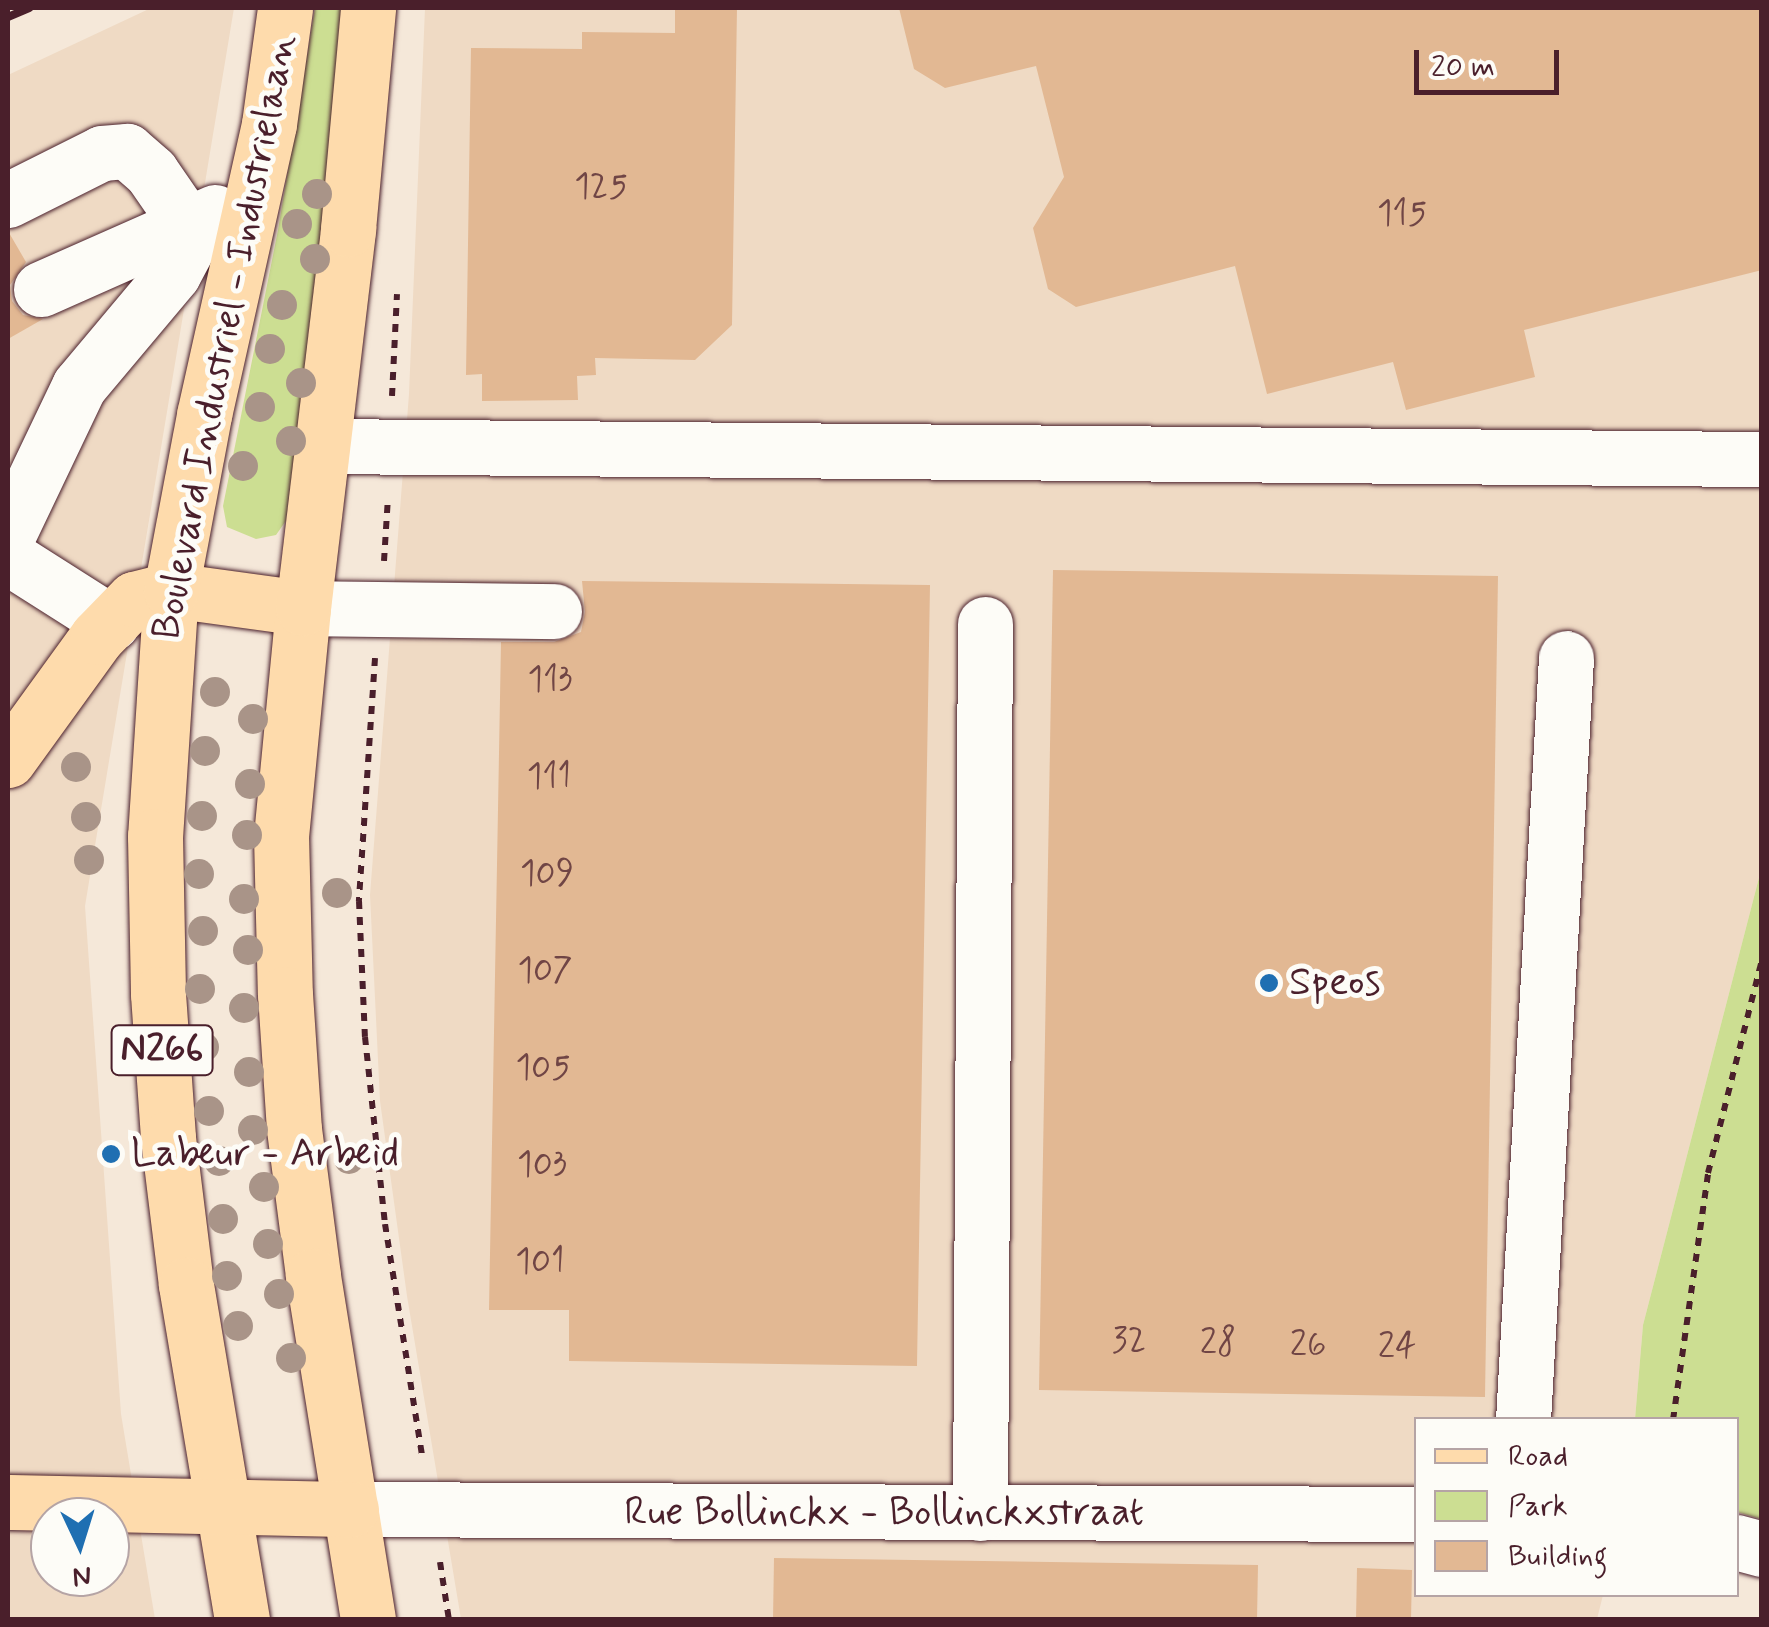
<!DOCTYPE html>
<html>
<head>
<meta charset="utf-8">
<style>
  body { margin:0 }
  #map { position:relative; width:1769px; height:1627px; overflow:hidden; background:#f5e8d9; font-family:Mynerve,sans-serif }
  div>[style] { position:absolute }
  .built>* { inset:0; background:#efdac4 }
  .green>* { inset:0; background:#ccde92 }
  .building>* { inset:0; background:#e2b893 }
  .path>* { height:6px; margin-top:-3px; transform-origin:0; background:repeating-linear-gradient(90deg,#4a1f2b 0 8px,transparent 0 16px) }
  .roads { filter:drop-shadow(0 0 2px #4a1f2b) drop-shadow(0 0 2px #4a1f2b) }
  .minor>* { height:55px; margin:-27.5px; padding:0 27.5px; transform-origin:27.5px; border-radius:27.5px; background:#fdfcf7 }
  .major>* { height:55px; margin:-27.5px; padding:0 27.5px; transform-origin:27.5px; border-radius:27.5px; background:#fedbac }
  .highway>* { height:55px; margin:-27.5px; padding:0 27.5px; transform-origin:27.5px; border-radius:27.5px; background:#fedbac }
  .rail>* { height:8px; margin:-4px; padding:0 4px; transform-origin:4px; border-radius:4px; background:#4a1f2b }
  .trees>* { width:30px; height:30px; margin:-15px; border-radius:50%; background:#a99488 }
  .dots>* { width:28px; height:28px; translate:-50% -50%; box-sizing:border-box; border:5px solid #fdfcf7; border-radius:50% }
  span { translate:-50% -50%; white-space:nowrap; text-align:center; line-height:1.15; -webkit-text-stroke:10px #fdfcf7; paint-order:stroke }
  .number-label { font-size:35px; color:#704545 }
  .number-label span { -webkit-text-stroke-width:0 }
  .shield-label span { padding:2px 8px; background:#fdfcf7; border:2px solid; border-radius:8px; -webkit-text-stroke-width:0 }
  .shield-label { font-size:38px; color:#4a1f2b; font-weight:700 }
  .street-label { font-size:40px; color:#4a1f2b }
  .poi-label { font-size:40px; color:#4a1f2b }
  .left { translate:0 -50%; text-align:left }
  .frame { position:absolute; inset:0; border:10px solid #4a1f2b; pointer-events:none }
  .legend { position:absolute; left:1414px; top:1417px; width:325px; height:180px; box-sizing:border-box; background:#fdfcf7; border:2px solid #b5a4a5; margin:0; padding:12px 18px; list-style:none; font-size:30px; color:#4a1f2b }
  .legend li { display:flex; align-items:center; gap:20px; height:50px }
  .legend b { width:50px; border:2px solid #b5a4a5 }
  .north { position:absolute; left:30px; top:1497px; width:100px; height:100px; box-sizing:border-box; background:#fdfcf7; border:2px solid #b5a4a5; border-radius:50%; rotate:176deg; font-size:28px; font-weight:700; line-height:40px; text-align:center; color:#4a1f2b }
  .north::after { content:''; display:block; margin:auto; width:35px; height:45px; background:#1f6fb2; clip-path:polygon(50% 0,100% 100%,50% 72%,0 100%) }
  .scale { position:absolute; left:1414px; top:50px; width:145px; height:45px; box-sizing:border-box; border:5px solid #4a1f2b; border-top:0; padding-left:12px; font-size:30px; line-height:35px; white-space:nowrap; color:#4a1f2b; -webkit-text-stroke:8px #fdfcf7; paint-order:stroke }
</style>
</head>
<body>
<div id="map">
  <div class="built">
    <div style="clip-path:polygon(evenodd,151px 8px,234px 8px,85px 906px,121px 1414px,155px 1619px,8px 1619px,8px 75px,151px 8px,50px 1517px,110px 1517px,110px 1577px,50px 1577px,50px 1517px)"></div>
    <div style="clip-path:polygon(425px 8px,1761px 8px,1761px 870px,1643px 1325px,1635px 1419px,1416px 1420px,1416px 1594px,1603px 1595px,1597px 1619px,461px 1619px,407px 1296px,380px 1101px,370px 895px,409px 394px)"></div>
  </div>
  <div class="green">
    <div style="clip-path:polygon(315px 8px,343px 8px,336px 146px,290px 515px,276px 535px,256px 539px,227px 527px,223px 506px,278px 230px)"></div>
    <div style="clip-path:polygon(1761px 870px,1762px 1518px,1761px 1519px,1737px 1512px,1736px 1420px,1635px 1419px,1643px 1325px)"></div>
  </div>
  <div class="building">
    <div style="clip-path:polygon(675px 8px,737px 8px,732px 325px,695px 360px,595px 358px,596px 375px,577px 376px,578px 400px,482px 401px,482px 374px,466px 375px,471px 48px,582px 49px,582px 32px,675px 33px)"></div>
    <div style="clip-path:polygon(899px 8px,1762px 8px,1762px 270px,1524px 330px,1535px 377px,1406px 410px,1393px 362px,1267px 394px,1235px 266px,1076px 307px,1048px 289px,1033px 228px,1064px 177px,1036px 66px,945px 88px,914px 69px)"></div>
    <div style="clip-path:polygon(8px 231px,26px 262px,10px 285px,12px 301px,23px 315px,43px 319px,8px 339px)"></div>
    <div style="clip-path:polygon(1053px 570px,1498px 576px,1485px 1397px,1039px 1390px)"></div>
    <div style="clip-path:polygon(582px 581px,930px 585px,917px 1366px,569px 1361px,569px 1310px,489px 1310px,501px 642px,554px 642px,581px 632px,585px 612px)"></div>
    <div style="clip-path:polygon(774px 1558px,1258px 1565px,1257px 1620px,773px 1620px)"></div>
    <div style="clip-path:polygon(1357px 1568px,1412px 1570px,1411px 1620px,1356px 1620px)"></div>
  </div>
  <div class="path">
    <div style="left:392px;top:396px;width:102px;rotate:-87.2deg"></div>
    <div style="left:384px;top:561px;width:63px;rotate:-86.4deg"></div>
    <div style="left:375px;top:658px;width:244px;rotate:93.8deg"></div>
    <div style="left:359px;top:901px;width:136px;rotate:87.5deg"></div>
    <div style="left:365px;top:1037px;width:188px;rotate:83.9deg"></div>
    <div style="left:385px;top:1224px;width:239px;rotate:80.9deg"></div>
    <div style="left:1673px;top:1420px;width:249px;rotate:-81.9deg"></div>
    <div style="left:1708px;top:1173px;width:220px;rotate:-75.8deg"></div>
    <div style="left:440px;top:1562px;width:59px;rotate:81.2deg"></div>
  </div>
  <div class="roads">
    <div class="minor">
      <div style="left:8px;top:200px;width:105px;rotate:-26.6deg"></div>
      <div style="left:102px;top:153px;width:25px;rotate:-5deg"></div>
      <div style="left:127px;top:151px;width:32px;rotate:41deg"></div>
      <div style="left:151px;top:172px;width:63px;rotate:55.3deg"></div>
      <div style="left:187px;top:224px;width:18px;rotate:81deg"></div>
      <div style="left:190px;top:242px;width:36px;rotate:118deg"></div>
      <div style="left:173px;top:274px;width:146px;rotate:130deg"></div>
      <div style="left:79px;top:386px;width:165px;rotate:115.5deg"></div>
      <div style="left:41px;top:289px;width:190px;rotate:-23.9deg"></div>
      <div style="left:323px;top:446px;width:1439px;rotate:0.52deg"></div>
      <div style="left:8px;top:557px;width:123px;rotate:32.4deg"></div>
      <div style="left:303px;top:608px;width:251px;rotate:0.7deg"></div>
      <div style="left:1523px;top:1420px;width:763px;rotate:-86.77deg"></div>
      <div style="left:351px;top:1509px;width:1065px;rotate:0.27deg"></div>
      <div style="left:980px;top:1513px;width:889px;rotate:-89.68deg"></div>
      <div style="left:1736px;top:1542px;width:27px;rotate:15deg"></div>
    </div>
    <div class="major">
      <div style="left:171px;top:590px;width:247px;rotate:93.7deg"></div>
      <div style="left:155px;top:836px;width:158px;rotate:88.9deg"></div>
      <div style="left:158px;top:994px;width:144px;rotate:86deg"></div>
      <div style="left:168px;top:1138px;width:148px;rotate:83deg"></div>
      <div style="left:186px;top:1285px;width:340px;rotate:80.5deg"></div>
      <div style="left:8px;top:760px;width:152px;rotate:-54.1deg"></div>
      <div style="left:97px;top:637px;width:53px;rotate:-45.8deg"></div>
      <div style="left:134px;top:599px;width:38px;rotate:-14deg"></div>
      <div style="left:171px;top:590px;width:133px;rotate:7.8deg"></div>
      <div style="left:303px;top:608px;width:228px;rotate:95.5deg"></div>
      <div style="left:281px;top:835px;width:159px;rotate:88.6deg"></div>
      <div style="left:285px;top:994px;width:135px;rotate:86.2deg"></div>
      <div style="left:294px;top:1129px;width:148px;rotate:82.6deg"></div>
      <div style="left:313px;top:1276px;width:348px;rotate:80.9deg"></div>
      <div style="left:8px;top:1502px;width:343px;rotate:1.2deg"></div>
    </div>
    <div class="highway">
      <div style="left:171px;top:590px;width:178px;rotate:-79.3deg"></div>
      <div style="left:204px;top:415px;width:298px;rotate:-77.4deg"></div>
      <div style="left:269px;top:124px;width:117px;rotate:-82.1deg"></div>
      <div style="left:303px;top:608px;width:382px;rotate:-83.2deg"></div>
      <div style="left:348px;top:229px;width:222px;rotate:-84.8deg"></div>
    </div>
  </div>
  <div class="rail">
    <div style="left:8px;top:17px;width:23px;rotate:-23deg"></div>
  </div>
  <div class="trees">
    <div style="left:317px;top:194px"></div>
    <div style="left:297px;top:224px"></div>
    <div style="left:315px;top:259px"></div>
    <div style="left:282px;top:305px"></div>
    <div style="left:270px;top:349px"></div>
    <div style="left:301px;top:383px"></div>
    <div style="left:260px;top:407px"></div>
    <div style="left:291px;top:441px"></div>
    <div style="left:243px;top:466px"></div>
    <div style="left:215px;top:692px"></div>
    <div style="left:253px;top:719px"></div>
    <div style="left:205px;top:751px"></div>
    <div style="left:76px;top:767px"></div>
    <div style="left:250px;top:784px"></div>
    <div style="left:202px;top:816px"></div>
    <div style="left:86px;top:817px"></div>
    <div style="left:247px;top:835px"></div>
    <div style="left:89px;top:860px"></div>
    <div style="left:199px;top:874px"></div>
    <div style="left:337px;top:893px"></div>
    <div style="left:244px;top:899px"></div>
    <div style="left:203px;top:931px"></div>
    <div style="left:248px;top:950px"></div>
    <div style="left:200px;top:989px"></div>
    <div style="left:244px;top:1008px"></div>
    <div style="left:204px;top:1047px"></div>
    <div style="left:249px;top:1072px"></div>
    <div style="left:209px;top:1111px"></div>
    <div style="left:253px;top:1130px"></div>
    <div style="left:349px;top:1159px"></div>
    <div style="left:219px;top:1161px"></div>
    <div style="left:264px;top:1187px"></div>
    <div style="left:223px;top:1219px"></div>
    <div style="left:268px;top:1244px"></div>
    <div style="left:227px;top:1276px"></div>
    <div style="left:279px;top:1294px"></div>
    <div style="left:238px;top:1326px"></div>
    <div style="left:291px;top:1358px"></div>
  </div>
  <div class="dots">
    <div style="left:1269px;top:983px;background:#1f6fb2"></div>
    <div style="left:111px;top:1154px;background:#1f6fb2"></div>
  </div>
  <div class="number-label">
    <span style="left:601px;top:187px">125</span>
    <span style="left:1402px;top:214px">115</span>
    <span style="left:550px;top:680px">113</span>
    <span style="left:549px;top:777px">111</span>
    <span style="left:547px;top:874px">109</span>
    <span style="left:545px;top:971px">107</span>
    <span style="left:543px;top:1068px">105</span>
    <span style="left:542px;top:1165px">103</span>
    <span style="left:540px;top:1262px">101</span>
    <span style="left:1129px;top:1341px">32</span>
    <span style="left:1218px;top:1343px">28</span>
    <span style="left:1308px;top:1345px">26</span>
    <span style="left:1397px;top:1347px">24</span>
  </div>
  <div class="shield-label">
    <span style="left:162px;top:1050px">N266</span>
  </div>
  <div class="street-label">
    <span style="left:225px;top:337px;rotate:-79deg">Boulevard Industriel - Industrielaan</span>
    <span style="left:884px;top:1513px">Rue Bollinckx - Bollinckxstraat</span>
  </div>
  <div class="poi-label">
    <span class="left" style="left:1289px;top:983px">Speos</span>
    <span class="left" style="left:131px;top:1154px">Labeur - Arbeid</span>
  </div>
  <div class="frame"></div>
  <ul class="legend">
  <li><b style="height:12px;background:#fedbac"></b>Road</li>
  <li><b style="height:28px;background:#ccde92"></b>Park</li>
  <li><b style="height:28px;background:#e2b893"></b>Building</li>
  </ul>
  <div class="north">N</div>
  <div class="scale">20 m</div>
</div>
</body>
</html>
